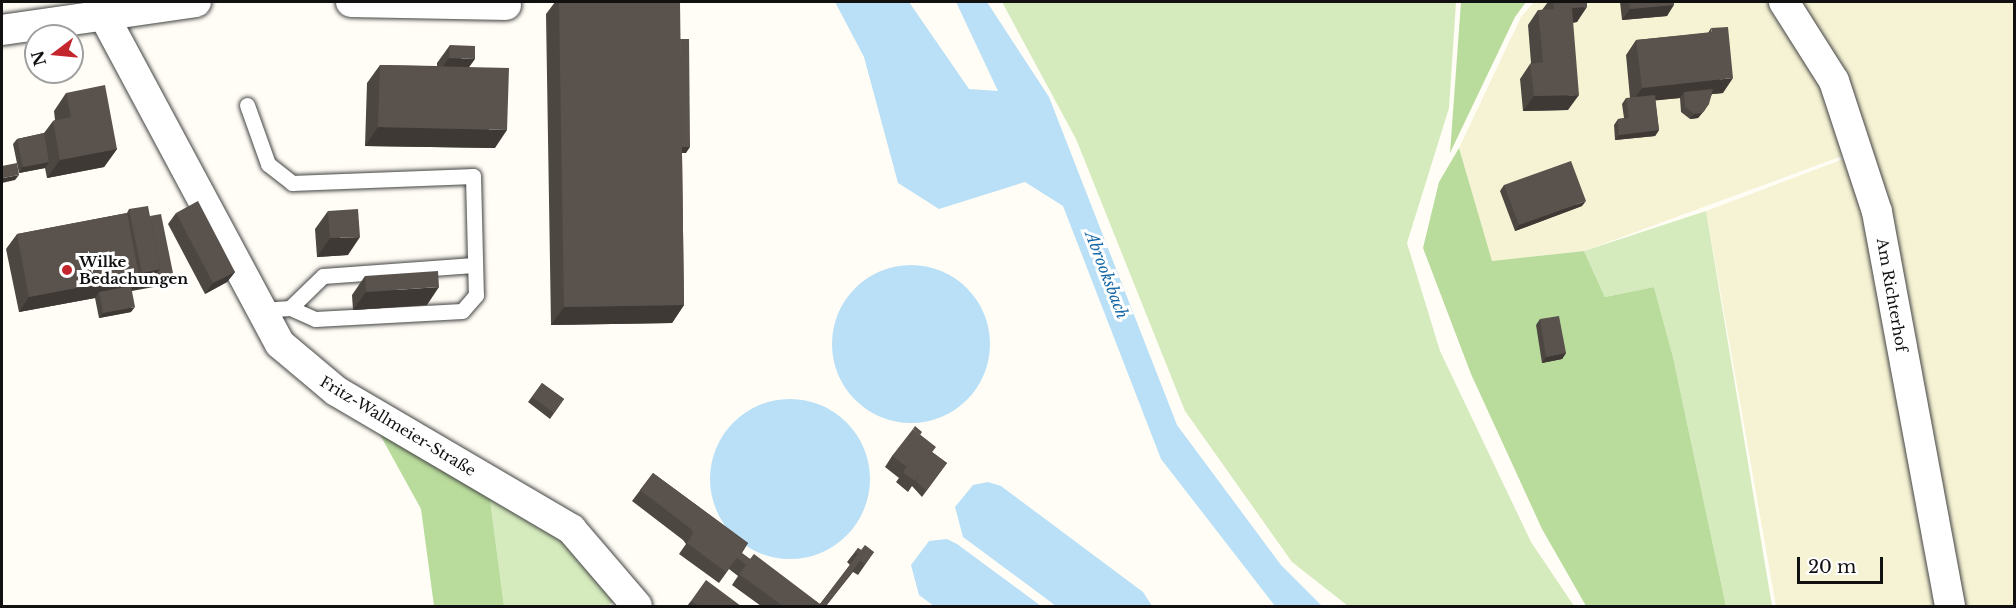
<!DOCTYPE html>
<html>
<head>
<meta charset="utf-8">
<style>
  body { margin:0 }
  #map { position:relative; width:2016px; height:608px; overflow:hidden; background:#fffdf5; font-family:"Libre Baskerville",serif }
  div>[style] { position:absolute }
  .farmland>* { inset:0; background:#f6f3d4 }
  .green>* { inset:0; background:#d5ebbd }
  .forest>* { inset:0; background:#b9dc9c }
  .water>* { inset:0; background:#b9e0f7 }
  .round { border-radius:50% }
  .roads { filter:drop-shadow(0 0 2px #444) drop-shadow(0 0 2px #444) }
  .lane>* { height:15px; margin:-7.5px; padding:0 7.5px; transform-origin:7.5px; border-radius:7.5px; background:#fff }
  .street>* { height:30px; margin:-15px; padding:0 15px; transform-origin:15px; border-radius:15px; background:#fff }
  .wall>* { inset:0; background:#4d4742 }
  .shaded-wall>* { inset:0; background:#3f3936 }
  .building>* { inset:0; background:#5a524d }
  .dots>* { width:16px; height:16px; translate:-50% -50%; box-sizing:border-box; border:3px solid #fff; border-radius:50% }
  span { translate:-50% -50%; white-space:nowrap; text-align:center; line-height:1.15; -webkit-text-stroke:6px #fff; paint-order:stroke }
  .poi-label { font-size:15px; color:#111; font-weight:700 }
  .left { translate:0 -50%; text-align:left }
  .street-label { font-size:15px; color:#111 }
  .water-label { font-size:16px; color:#1768a6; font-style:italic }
  .frame { position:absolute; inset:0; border:3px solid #111; pointer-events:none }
  .north { position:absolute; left:24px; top:24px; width:60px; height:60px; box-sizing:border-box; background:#fff; border:2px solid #a0a0a0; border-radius:50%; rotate:254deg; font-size:16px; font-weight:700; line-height:24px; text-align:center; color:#111 }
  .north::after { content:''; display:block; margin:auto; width:21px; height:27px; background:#c4262e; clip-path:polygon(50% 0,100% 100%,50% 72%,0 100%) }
  .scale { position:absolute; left:1797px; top:557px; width:86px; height:27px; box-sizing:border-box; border:3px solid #111; border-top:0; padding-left:8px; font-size:18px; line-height:21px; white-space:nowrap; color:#111; -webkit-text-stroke:4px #fff; paint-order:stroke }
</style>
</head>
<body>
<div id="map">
  <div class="farmland">
    <div style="clip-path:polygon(1534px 2px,1767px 2px,1820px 80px,1845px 155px,1584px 251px,1491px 261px,1459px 148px,1521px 17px)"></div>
    <div style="clip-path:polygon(1797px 2px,2014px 2px,2014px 606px,1964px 606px,1885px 211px)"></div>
    <div style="clip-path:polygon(1846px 158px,1866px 217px,1942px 606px,1776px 606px,1706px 211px)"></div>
  </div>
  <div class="green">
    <div style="clip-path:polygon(1002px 2px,1456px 2px,1449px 108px,1407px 243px,1440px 351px,1531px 542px,1574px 606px,1348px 606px,1292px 562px,1185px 411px,1076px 139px)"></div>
    <div style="clip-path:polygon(1706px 211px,1772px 606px,1726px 606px,1673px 357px,1654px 287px,1605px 297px,1584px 251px)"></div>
    <div style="clip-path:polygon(489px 492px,574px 549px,615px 600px,608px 606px,504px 606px)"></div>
  </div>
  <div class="forest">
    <div style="clip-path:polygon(1461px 2px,1526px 2px,1515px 17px,1450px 153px)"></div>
    <div style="clip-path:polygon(1459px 148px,1492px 261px,1584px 251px,1605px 297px,1654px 287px,1673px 357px,1726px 606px,1586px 606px,1542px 529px,1471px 374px,1423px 248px,1439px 182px)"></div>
    <div style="clip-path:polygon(378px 431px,489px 492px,504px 606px,434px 606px,421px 509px)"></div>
  </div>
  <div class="water">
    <div style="clip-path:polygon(835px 2px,909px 2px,969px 89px,998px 91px,956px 2px,987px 2px,1049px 97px,1177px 425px,1281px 565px,1322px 606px,1275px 606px,1161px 459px,1063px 206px,1025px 182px,939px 209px,898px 183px,864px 57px)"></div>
    <div class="round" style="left:832px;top:265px;width:158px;height:158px"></div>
    <div class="round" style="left:710px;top:399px;width:160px;height:160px"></div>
    <div style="clip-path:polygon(988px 482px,1001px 486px,1143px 592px,1152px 606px,1056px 606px,963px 537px,955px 507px,973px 485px)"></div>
    <div style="clip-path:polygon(947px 539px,957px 544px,1041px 606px,934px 606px,919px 595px,911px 565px,929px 541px)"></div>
  </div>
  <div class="roads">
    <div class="lane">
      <div style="left:247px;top:105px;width:63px;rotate:70.4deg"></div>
      <div style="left:268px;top:164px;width:31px;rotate:38deg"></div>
      <div style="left:292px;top:183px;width:181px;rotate:-2.2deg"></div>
      <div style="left:473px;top:176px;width:119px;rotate:88.6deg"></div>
      <div style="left:476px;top:295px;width:21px;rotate:131deg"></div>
      <div style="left:462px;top:311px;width:147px;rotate:176.9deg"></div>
      <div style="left:315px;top:319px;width:27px;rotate:-156deg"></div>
      <div style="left:290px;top:308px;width:28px;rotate:176deg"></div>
      <div style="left:290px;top:308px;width:46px;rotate:-44.1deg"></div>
      <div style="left:323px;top:276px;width:151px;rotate:-4.2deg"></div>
    </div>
    <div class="street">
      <div style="left:351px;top:2px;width:155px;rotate:1.1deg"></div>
      <div style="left:1784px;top:2px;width:93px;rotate:57.7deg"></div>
      <div style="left:1834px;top:81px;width:138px;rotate:71.8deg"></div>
      <div style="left:1877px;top:212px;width:401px;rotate:79.5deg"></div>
      <div style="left:103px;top:14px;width:374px;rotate:61.8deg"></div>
      <div style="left:280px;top:344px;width:73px;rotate:40deg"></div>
      <div style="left:336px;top:391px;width:273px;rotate:30.4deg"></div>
      <div style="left:571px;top:529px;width:101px;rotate:49.4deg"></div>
      <div style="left:2px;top:30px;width:196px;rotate:-8.2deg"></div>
    </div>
  </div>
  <div class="wall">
    <div style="clip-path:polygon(555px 2px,680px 2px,680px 39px,686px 153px,682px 153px,684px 305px,672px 323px,551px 325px,546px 14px)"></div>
    <div style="clip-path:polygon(1548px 2px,1587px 2px,1577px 22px,1573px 23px,1568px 110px,1523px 111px,1520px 79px,1530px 64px,1531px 63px,1528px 25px,1538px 10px,1542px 10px)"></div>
    <div style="clip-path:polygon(1620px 2px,1674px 2px,1667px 16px,1622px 20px)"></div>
    <div style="clip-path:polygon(1711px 28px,1723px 93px,1712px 94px,1705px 110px,1698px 118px,1690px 119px,1681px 112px,1680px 98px,1655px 100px,1659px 130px,1655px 136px,1615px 140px,1614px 125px,1618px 119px,1624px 118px,1622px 104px,1626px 98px,1630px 98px,1626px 55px,1636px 40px,1708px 33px)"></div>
    <div style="clip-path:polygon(450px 45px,469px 67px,495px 148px,365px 146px,367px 83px,380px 65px,437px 66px,437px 63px)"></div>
    <div style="clip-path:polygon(66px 93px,117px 149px,104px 167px,47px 178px,45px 168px,19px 173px,13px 144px,17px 139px,44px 133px,53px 121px,55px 120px,54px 111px)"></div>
    <div style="clip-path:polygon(1504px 185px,1582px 206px,1515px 231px,1500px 191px)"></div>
    <div style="clip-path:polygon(129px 209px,150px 216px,170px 284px,132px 291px,131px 312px,99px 318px,95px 298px,19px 312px,6px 249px,17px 234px,127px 213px)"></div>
    <div style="clip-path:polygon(328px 211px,348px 255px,317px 257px,315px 229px)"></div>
    <div style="clip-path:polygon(176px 213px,235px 272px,227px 282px,205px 294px,168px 224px)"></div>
    <div style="clip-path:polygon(365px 276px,427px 305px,353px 310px,352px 295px)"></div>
    <div style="clip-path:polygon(1540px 319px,1566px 353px,1562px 359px,1542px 363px,1536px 325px)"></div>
    <div style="clip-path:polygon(542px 383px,564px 399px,550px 419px,528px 402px)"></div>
    <div style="clip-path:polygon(920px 435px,932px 452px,947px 463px,922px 497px,912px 486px,908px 492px,896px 482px,899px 478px,885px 467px,892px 456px)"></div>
    <div style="clip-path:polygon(653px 473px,748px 543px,742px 553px,750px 559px,820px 604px,850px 565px,847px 562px,858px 548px,861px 550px,874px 552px,858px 575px,853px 572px,826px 606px,761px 606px,732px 585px,738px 576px,729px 569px,719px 583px,679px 554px,686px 544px,683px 540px,632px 501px)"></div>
    <div style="clip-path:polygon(691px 601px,741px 606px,687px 606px)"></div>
  </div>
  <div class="shaded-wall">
    <div style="clip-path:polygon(1674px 5px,1667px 16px,1622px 20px,1630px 9px)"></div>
    <div style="clip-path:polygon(1587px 7px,1577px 22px,1561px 23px,1572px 8px)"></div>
    <div style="clip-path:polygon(449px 58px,475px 59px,462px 77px,436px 76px)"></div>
    <div style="clip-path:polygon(1733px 78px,1723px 93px,1684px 97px,1684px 92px,1680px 98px,1631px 103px,1642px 88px)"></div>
    <div style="clip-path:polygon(1579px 95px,1568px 110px,1523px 111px,1534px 96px)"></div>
    <div style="clip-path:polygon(1709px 104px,1698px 118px,1690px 119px,1694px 114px)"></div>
    <div style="clip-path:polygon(378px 127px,507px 130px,495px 148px,365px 146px)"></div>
    <div style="clip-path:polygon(1659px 130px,1655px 136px,1615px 140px,1619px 135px)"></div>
    <div style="clip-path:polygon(673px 147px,690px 147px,686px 153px,669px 153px)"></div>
    <div style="clip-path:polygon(117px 149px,104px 167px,47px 178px,60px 160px)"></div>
    <div style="clip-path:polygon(49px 162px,45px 168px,19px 173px,23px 167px)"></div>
    <div style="clip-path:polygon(19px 175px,15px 180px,2px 183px,2px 180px,3px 178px)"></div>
    <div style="clip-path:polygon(1586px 201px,1582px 206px,1515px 231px,1519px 225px)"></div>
    <div style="clip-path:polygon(360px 237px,348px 255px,317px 257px,330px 238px)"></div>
    <div style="clip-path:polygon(160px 269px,147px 287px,129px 291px,142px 273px)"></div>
    <div style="clip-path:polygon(235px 272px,227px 282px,205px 294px,213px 283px)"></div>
    <div style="clip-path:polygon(139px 276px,129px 291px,99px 292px,95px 298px,19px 312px,29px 297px)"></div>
    <div style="clip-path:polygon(174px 278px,170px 284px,147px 287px,151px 282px)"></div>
    <div style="clip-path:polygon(439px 287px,427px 305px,353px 310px,366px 292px)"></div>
    <div style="clip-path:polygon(684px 305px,672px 323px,551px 325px,564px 307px)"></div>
    <div style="clip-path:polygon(135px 307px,131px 312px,99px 318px,103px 313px)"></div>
    <div style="clip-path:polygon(1566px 353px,1562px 359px,1542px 363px,1546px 357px)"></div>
  </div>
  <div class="building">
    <div style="clip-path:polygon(559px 2px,680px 2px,684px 305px,564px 307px)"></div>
    <div style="clip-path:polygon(1553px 2px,1587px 2px,1587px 7px,1572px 8px,1579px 95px,1534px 96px,1530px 64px,1543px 62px,1538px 10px,1554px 9px)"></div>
    <div style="clip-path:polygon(1629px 2px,1674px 2px,1674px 5px,1630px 9px)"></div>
    <div style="clip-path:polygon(1728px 27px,1733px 78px,1642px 88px,1636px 40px,1712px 32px,1711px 28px)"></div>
    <div style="clip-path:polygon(680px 39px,689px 39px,690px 147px,682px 147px)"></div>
    <div style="clip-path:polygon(450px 45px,475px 46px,475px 59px,449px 58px)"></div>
    <div style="clip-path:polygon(380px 65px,509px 68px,507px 130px,378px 127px)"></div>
    <div style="clip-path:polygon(105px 85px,117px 149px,60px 160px,53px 121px,71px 117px,66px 93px)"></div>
    <div style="clip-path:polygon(1713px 89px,1709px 104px,1702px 113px,1694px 114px,1685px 107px,1684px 92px)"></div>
    <div style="clip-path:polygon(1655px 95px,1659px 130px,1619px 135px,1618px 119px,1629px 118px,1626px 98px)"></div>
    <div style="clip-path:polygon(44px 133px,49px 162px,23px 167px,17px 139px)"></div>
    <div style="clip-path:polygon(1571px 161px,1586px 201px,1519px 225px,1504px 185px)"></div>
    <div style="clip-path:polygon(17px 163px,19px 175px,3px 178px,2px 166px)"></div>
    <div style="clip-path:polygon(198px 201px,235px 272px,213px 283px,176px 213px)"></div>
    <div style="clip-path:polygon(148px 206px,160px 269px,142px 273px,129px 209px)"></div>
    <div style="clip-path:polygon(358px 209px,360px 237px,330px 238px,328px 211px)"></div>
    <div style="clip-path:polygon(127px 213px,139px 276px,29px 297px,17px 234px)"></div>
    <div style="clip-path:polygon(161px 214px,174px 278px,151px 282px,160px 269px,150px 216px)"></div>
    <div style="clip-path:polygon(438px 271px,439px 287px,366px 292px,365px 276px)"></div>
    <div style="clip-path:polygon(131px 286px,135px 307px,103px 313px,99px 292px)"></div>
    <div style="clip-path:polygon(1559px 316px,1566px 353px,1546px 357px,1540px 319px)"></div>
    <div style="clip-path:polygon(542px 383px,564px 399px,554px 413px,532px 397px)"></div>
    <div style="clip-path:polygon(915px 426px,922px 432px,920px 435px,913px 429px)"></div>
    <div style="clip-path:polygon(913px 429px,936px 447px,916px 473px,919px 475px,915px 481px,903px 472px,907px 467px,892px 456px)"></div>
    <div style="clip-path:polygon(932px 452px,947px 463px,926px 491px,916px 481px,919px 475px,916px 473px)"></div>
    <div style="clip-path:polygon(653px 473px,748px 543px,741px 553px,750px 559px,754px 554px,820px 604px,858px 554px,855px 552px,858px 548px,861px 550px,865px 545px,874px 552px,865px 564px,860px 561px,826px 606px,783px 606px,739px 574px,746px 565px,737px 558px,726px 572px,687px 543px,693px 534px,691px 529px,640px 490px)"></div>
    <div style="clip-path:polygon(706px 580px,741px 606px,698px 606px,691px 601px)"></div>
  </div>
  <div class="dots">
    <div style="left:67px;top:270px;background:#c4262e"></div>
  </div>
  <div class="poi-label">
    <span class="left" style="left:79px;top:270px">Wilke<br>Bedachungen</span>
  </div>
  <div class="street-label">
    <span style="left:1892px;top:295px;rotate:80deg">Am Richterhof</span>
    <span style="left:398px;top:426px;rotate:31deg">Fritz-Wallmeier-Straße</span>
  </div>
  <div class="water-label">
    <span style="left:1107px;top:275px;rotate:69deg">Abrooksbach</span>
  </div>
  <div class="frame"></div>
  <div class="north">N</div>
  <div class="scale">20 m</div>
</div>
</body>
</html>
